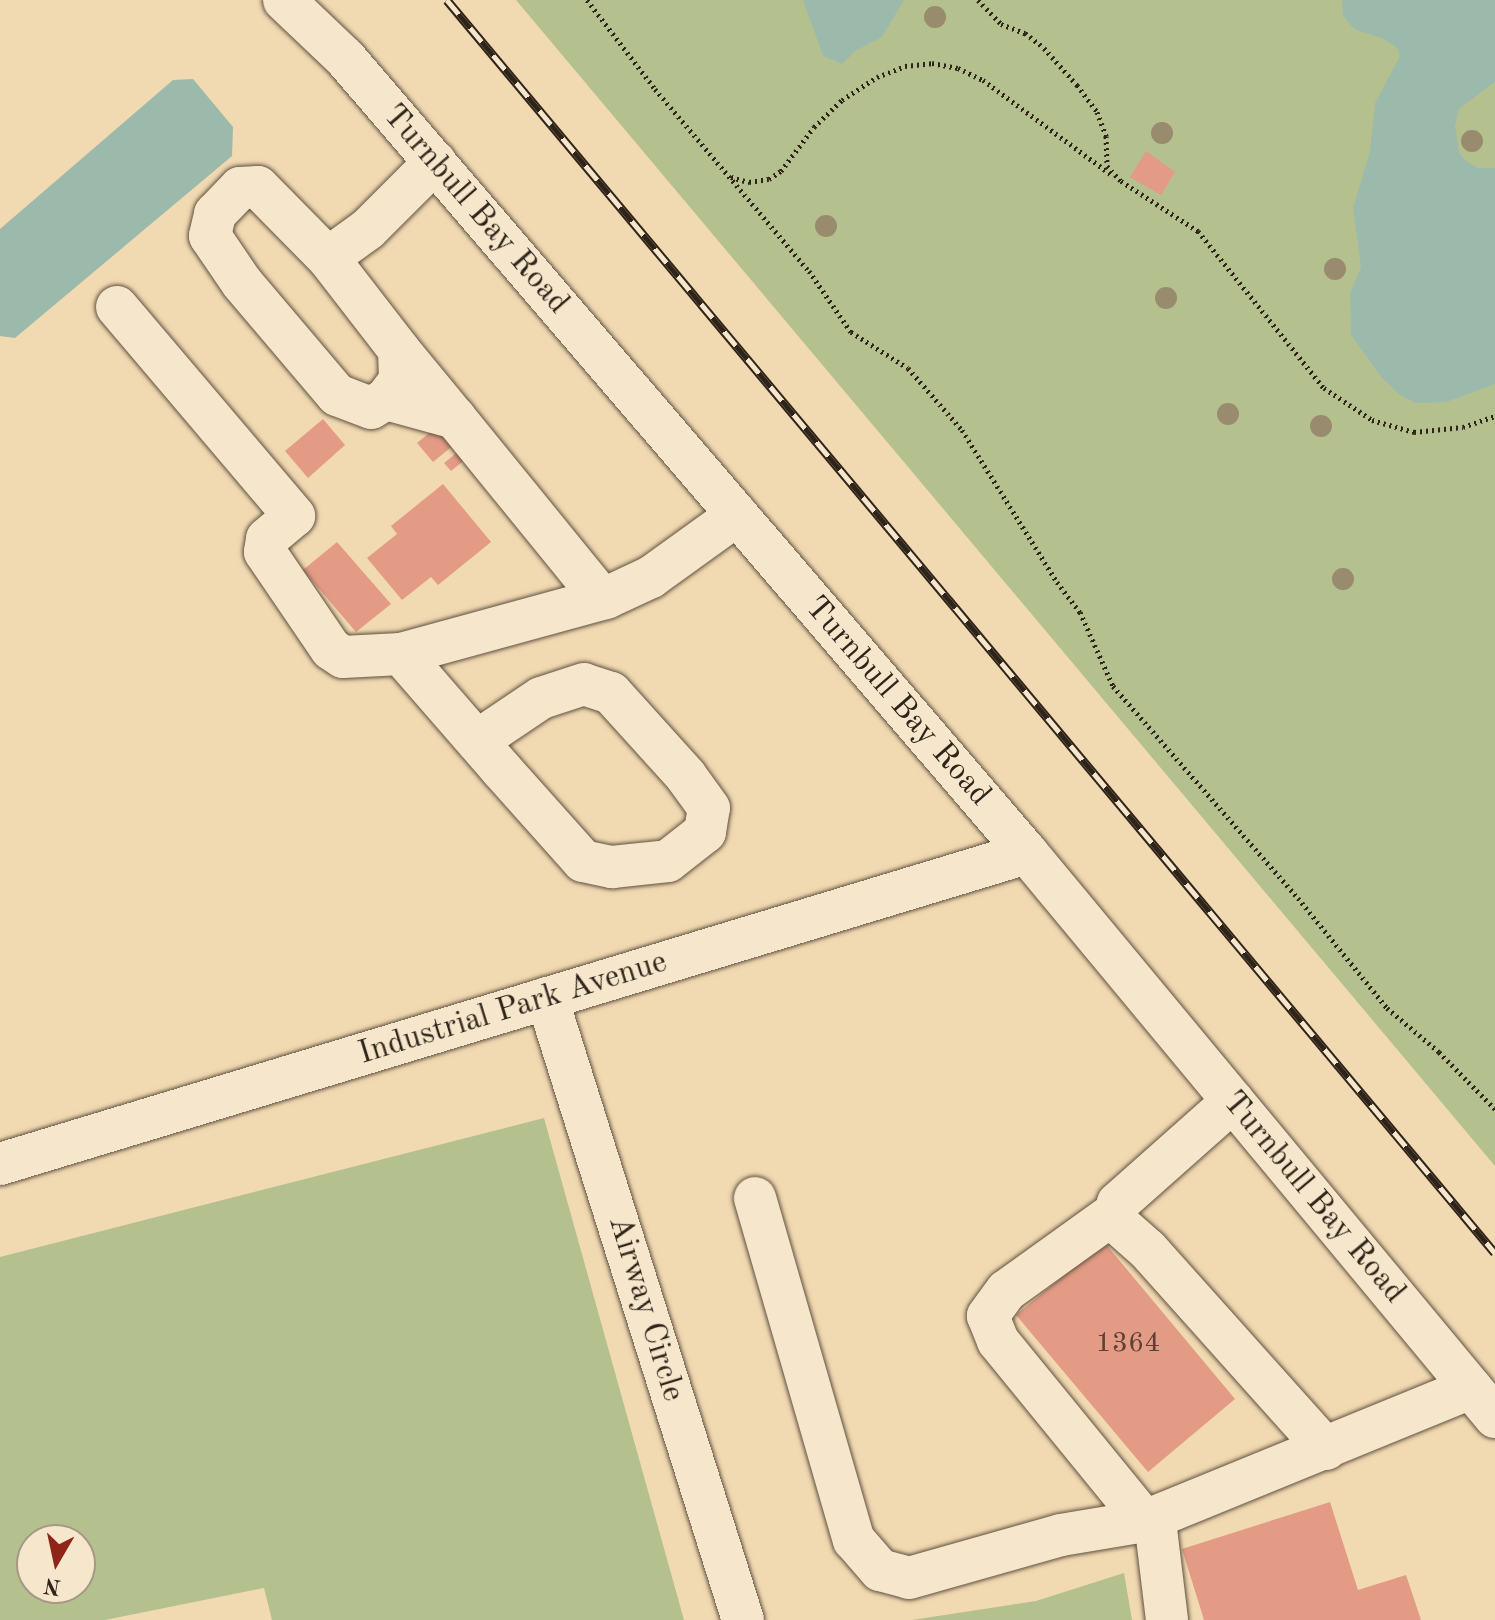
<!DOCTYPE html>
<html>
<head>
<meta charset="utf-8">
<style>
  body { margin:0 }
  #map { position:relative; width:1495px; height:1620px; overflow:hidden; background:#f1d9b1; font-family:"Old Standard TT",serif }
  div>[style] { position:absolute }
  .green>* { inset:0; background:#b5c08f }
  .water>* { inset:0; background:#9bbaac }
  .building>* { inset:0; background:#e39b85 }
  .path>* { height:5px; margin-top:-2.5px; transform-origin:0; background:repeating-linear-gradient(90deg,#2f241a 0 2px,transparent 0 6px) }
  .roads { filter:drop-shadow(0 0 2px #605140) drop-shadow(0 0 2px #605140) }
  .minor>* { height:42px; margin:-21px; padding:0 21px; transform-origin:21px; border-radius:21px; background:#f6e6cc }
  .rail>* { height:9px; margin-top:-4.5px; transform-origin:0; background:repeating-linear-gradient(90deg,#f6e6cc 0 18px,#2f241a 0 36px); box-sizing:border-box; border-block:2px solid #2f241a }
  .trees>* { width:22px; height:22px; margin:-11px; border-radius:50%; background:#988b6e }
  span { translate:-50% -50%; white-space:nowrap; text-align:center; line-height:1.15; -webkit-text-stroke:6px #f6e6cc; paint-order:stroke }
  .number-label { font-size:28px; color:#5c4235 }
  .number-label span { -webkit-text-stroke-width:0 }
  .street-label { font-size:32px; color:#2f241a }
  .north { position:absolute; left:16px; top:1524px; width:80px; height:80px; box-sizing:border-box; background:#f6e6cc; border:2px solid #a69885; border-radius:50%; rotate:189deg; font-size:22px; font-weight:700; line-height:32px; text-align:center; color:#2f241a }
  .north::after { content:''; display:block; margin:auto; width:28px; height:36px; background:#8f2418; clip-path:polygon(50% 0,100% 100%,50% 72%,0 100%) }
</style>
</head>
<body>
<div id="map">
  <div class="green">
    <div style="clip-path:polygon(516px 0,1495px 0,1495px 1166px)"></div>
    <div style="clip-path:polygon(evenodd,544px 1118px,684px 1620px,272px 1620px,264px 1588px,105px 1620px,0 1620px,0 1257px,544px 1118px,32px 1540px,80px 1540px,80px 1588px,32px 1588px,32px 1540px)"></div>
    <div style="clip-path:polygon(1124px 1573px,1132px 1620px,912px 1620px,1036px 1601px)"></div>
  </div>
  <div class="water">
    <div style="clip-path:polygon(803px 0,904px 0,882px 37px,855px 51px,842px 64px,823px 56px)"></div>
    <div style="clip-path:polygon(1342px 0,1495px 0,1495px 82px,1459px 109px,1455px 126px,1459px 153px,1465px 160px,1478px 168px,1495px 168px,1495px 384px,1446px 402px,1415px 403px,1399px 394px,1381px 377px,1351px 335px,1350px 293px,1361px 267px,1353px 208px,1370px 151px,1375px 103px,1400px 56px,1397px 48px,1384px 39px,1354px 29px,1343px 15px)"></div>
    <div style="clip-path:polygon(193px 79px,233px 127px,232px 156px,15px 338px,0 336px,0 229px,173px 80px)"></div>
  </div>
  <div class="building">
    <div style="clip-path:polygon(1146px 151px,1175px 172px,1161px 195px,1130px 177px)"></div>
    <div style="clip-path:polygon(323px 419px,345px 445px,308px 478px,285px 451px)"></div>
    <div style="clip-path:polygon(439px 425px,455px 444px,433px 462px,417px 443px)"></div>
    <div style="clip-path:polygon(465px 446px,472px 454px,451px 471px,444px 463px)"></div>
    <div style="clip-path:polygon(443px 484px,491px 542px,438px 585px,431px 577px,402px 600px,367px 558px,397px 534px,391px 526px)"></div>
    <div style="clip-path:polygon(337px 542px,391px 604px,356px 632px,303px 570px)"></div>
    <div style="clip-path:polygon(1104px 1242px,1235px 1399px,1148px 1472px,1016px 1315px)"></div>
    <div style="clip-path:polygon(1330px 1502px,1358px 1590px,1406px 1575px,1421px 1620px,1204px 1620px,1182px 1549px)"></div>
  </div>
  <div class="path">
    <div style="left:587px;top:0;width:112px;rotate:52.6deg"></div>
    <div style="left:655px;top:89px;width:238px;rotate:49.8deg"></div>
    <div style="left:809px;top:271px;width:74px;rotate:55.5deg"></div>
    <div style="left:851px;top:332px;width:67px;rotate:32.3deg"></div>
    <div style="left:908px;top:368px;width:82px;rotate:48.9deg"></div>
    <div style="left:962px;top:430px;width:179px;rotate:58deg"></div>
    <div style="left:1057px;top:582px;width:38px;rotate:53deg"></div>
    <div style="left:1080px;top:612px;width:81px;rotate:66deg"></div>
    <div style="left:1113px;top:686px;width:281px;rotate:48.9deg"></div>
    <div style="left:1298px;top:898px;width:141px;rotate:51deg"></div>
    <div style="left:1387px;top:1008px;width:68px;rotate:40.2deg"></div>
    <div style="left:1439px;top:1052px;width:80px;rotate:45.5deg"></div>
    <div style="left:978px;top:0;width:33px;rotate:46deg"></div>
    <div style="left:1001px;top:24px;width:26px;rotate:21deg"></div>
    <div style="left:1025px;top:33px;width:24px;rotate:38deg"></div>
    <div style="left:1044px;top:48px;width:50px;rotate:48.3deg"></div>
    <div style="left:1077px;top:85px;width:34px;rotate:53deg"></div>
    <div style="left:1097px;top:112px;width:26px;rotate:69deg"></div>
    <div style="left:1106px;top:136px;width:30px;rotate:88deg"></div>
    <div style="left:1107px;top:166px;width:21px;rotate:47deg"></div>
    <div style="left:1121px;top:181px;width:92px;rotate:33deg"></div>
    <div style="left:1198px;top:231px;width:201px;rotate:51.3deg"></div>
    <div style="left:1324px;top:388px;width:58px;rotate:33.7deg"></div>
    <div style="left:1372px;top:420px;width:44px;rotate:15.9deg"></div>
    <div style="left:1414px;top:432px;width:49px;rotate:-5.8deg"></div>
    <div style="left:1463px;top:427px;width:34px;rotate:-19deg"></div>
    <div style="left:731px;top:177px;width:19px;rotate:16deg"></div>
    <div style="left:749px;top:182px;width:20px;rotate:-9deg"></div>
    <div style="left:769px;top:179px;width:14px;rotate:-34deg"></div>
    <div style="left:781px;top:171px;width:55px;rotate:-53.1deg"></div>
    <div style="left:814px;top:127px;width:39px;rotate:-44deg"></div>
    <div style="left:842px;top:100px;width:42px;rotate:-33.3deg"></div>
    <div style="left:877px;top:77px;width:30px;rotate:-21deg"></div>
    <div style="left:905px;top:66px;width:27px;rotate:-6deg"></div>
    <div style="left:932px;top:63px;width:26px;rotate:11deg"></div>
    <div style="left:958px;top:68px;width:28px;rotate:26deg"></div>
    <div style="left:983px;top:80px;width:162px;rotate:36.4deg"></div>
  </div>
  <div class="roads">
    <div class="minor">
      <div style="left:284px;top:0;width:84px;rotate:43.6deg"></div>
      <div style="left:345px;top:58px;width:1047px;rotate:49.37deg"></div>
      <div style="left:1027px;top:853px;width:733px;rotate:50.31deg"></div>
      <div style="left:258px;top:187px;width:100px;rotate:45.4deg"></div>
      <div style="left:328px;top:258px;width:116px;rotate:52.3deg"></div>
      <div style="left:399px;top:350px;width:30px;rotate:88deg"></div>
      <div style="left:400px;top:380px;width:24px;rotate:126deg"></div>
      <div style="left:386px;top:399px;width:17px;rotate:149deg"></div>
      <div style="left:371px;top:408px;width:36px;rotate:-159deg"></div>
      <div style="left:337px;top:395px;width:147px;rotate:-130.3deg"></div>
      <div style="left:242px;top:283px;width:57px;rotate:-124.2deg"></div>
      <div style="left:210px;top:236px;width:23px;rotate:-77deg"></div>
      <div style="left:215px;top:214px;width:36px;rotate:-46deg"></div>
      <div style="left:240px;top:188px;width:18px;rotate:-3deg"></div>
      <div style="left:328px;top:258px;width:49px;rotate:-35.9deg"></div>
      <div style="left:368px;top:229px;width:95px;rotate:-45deg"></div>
      <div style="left:117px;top:307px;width:274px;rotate:49.7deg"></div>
      <div style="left:294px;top:516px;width:35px;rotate:140deg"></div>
      <div style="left:267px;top:539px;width:13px;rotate:99deg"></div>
      <div style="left:265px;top:552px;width:117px;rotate:55.8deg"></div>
      <div style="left:331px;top:649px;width:14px;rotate:34deg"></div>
      <div style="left:343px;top:657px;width:58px;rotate:-3deg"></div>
      <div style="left:401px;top:654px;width:213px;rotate:-15.3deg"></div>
      <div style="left:606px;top:598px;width:50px;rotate:-25deg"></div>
      <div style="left:651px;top:577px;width:106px;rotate:-35.8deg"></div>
      <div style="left:386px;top:399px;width:72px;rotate:15.4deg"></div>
      <div style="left:455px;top:418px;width:88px;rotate:-129.5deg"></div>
      <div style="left:455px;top:418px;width:233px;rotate:50.9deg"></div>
      <div style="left:401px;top:654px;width:152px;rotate:49deg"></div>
      <div style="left:501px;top:769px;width:123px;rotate:48.3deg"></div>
      <div style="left:583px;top:861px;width:30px;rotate:12deg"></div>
      <div style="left:612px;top:867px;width:56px;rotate:-6.1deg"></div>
      <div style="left:668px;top:861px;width:47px;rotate:-38.1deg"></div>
      <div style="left:705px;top:832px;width:24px;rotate:-81deg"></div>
      <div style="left:709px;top:808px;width:39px;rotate:-126deg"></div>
      <div style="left:686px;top:776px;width:112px;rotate:-132.1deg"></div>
      <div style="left:611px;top:693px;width:28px;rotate:-162deg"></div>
      <div style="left:584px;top:684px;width:45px;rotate:162deg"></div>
      <div style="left:541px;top:698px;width:77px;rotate:146.1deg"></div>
      <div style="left:547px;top:998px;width:652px;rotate:72.51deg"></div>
      <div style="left:1233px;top:1101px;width:154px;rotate:138.4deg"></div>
      <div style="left:1118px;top:1203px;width:17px;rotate:103deg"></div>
      <div style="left:1114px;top:1220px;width:45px;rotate:41.4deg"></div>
      <div style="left:1148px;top:1250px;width:267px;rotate:48.2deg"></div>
      <div style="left:0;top:1164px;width:1073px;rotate:-16.85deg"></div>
      <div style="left:755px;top:1198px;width:356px;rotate:73.9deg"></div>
      <div style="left:854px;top:1540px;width:40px;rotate:49deg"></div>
      <div style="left:880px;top:1570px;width:30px;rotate:15deg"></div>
      <div style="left:909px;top:1578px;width:158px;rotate:-15.8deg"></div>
      <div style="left:1061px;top:1535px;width:85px;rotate:-9.5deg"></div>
      <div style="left:1145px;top:1521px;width:14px;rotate:36deg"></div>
      <div style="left:1156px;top:1529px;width:92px;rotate:83.1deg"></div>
      <div style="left:1116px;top:1212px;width:135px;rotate:144.3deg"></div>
      <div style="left:1006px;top:1291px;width:31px;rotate:126deg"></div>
      <div style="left:988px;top:1316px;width:27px;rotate:68deg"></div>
      <div style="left:998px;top:1341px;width:232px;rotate:50.8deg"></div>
      <div style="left:1145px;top:1521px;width:352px;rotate:-22.2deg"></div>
    </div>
  </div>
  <div class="rail">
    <div style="left:447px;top:0;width:1633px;rotate:50.09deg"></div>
  </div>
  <div class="trees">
    <div style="left:935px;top:17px"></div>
    <div style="left:1162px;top:133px"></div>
    <div style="left:1472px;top:141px"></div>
    <div style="left:826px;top:226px"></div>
    <div style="left:1335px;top:269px"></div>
    <div style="left:1166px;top:298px"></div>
    <div style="left:1228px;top:414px"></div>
    <div style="left:1321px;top:426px"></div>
    <div style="left:1343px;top:579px"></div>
  </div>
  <div class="number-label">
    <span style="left:1128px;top:1344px">1364</span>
  </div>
  <div class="street-label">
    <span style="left:475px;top:210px;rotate:49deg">Turnbull Bay Road</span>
    <span style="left:897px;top:702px;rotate:49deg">Turnbull Bay Road</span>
    <span style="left:513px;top:1009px;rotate:-17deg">Industrial Park Avenue</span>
    <span style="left:1313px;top:1198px;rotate:50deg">Turnbull Bay Road</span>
    <span style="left:645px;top:1309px;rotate:73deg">Airway Circle</span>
  </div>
  <div class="north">N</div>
</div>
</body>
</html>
